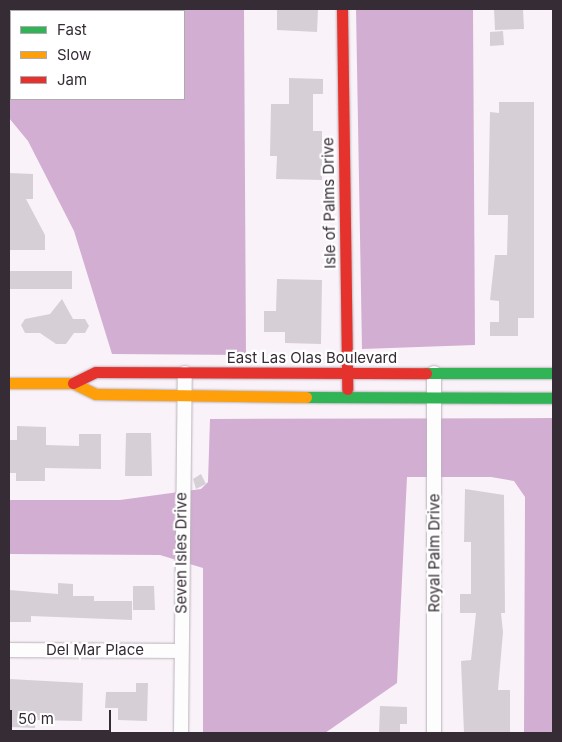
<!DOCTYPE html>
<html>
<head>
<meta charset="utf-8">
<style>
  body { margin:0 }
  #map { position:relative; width:562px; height:742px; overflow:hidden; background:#faf2f9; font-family:Inter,sans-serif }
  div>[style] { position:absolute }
  .water>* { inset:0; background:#d2aed2 }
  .building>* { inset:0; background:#d7cfd6 }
  .roads { filter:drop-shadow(0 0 1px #b9b1b9) drop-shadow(0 0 1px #b9b1b9) }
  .street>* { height:14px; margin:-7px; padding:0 7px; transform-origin:7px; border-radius:7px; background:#fefdfe }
  .fast>* { height:11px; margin:-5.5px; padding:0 5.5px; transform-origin:5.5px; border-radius:5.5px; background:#30b455 }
  .slow>* { height:11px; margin:-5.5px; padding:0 5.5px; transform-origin:5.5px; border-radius:5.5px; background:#ff9f0a }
  .jam>* { height:11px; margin:-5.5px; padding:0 5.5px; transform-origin:5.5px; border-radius:5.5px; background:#e5322d }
  span { translate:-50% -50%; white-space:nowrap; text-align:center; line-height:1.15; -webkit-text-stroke:4.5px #fff; paint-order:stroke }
  .street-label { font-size:15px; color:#352c35 }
  .frame { position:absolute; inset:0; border:10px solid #352c35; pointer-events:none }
  .legend { position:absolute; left:10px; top:10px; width:175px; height:90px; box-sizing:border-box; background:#fff; border:1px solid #aeabae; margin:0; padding:6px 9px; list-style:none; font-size:15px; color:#352c35 }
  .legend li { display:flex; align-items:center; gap:10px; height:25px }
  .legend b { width:25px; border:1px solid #aeabae }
  .scale { position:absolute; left:10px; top:710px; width:101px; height:22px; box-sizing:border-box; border:2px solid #352c35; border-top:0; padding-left:6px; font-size:15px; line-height:18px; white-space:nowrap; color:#352c35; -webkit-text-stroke:4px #fff; paint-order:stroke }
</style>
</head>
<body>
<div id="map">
  <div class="water">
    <div style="clip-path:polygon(evenodd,9px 9px,244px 9px,246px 355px,112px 354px,74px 231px,28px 141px,9px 118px,9px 9px,11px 11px,184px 11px,184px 99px,11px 99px,11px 11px)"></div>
    <div style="clip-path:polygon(356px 9px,473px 9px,475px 345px,362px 349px)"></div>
    <div style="clip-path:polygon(553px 418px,553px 733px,524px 733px,525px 497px,514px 481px,491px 477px,407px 477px,397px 683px,325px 733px,203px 733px,203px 568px,160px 555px,9px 554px,9px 500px,120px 500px,201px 489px,208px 482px,210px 419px)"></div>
  </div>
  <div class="building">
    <div style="clip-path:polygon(277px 9px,318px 9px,317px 32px,277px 30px)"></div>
    <div style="clip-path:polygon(494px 9px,523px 9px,524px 29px,495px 30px)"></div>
    <div style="clip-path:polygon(503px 31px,504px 45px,490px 46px,490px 32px)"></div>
    <div style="clip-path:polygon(289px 78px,323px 79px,323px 94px,313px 94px,313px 131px,322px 131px,322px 180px,276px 179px,277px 156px,270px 156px,271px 104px,289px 104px)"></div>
    <div style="clip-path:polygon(499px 102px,534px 102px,534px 318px,518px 318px,518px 336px,490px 336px,490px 322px,499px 322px,499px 301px,490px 300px,495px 255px,507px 255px,508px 215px,488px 215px,490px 112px,499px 113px)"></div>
    <div style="clip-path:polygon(9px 173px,33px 174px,33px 199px,26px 199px,45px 235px,45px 250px,9px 250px)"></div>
    <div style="clip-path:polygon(9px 271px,72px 271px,72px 289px,9px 289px)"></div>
    <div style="clip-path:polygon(277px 279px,322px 280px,321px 344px,285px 343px,285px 332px,264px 332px,264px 311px,276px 311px)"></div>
    <div style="clip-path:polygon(62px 299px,73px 319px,85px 319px,89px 326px,85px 333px,74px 333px,66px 344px,56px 344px,40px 333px,25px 333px,21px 325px,25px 319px,50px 314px)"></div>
    <div style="clip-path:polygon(17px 426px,46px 427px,46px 445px,79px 446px,79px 434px,101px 434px,101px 469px,45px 468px,45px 481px,16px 481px,16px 473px,9px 473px,9px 440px,17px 440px)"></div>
    <div style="clip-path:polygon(126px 433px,151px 433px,152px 476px,125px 476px)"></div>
    <div style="clip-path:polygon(201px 474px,206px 484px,196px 489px,193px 479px)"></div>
    <div style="clip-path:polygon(465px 489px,504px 495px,505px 613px,501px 613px,503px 632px,498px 690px,510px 690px,510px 733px,464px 733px,461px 661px,471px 660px,476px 613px,460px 613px,460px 594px,471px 594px,471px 542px,464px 542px)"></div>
    <div style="clip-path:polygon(58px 583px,73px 584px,73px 596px,94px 596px,94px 601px,132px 601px,132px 620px,31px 616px,31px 622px,9px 622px,9px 590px,58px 594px)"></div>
    <div style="clip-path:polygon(133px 586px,154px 586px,155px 610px,133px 610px)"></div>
    <div style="clip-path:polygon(9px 679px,83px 683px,82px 721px,35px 720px,35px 728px,9px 727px)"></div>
    <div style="clip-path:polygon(136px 683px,148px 683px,147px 721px,118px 720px,118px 708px,105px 708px,106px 692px,136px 692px)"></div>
    <div style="clip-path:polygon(380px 706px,407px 707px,407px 724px,400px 724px,400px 733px,379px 733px)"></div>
  </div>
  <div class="roads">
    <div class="street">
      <div style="left:9px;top:650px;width:172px;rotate:0.3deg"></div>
      <div style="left:181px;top:733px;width:360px;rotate:-89.4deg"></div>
      <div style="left:434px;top:733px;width:360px;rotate:-90deg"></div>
    </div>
    <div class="fast">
      <div style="left:426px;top:373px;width:127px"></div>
      <div style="left:306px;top:397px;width:247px;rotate:0.2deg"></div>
    </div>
    <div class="slow">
      <div style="left:9px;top:383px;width:64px"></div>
      <div style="left:73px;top:383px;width:25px;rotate:26deg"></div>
      <div style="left:96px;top:394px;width:210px;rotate:0.8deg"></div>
    </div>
    <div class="jam">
      <div style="left:342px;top:9px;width:380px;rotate:89.2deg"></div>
      <div style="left:73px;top:383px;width:25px;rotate:-26deg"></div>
      <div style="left:96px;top:372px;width:330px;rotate:0.2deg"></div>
    </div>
  </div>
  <div class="street-label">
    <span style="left:329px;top:203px;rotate:-91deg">Isle of Palms Drive</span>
    <span style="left:312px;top:358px">East Las Olas Boulevard</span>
    <span style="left:181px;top:553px;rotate:-90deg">Seven Isles Drive</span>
    <span style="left:434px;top:553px;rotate:-90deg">Royal Palm Drive</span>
    <span style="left:95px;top:650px">Del Mar Place</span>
  </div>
  <div class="frame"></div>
  <ul class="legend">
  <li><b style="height:6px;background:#30b455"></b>Fast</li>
  <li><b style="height:6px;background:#ff9f0a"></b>Slow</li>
  <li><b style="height:6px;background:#e5322d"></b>Jam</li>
  </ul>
  <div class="scale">50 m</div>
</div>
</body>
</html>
